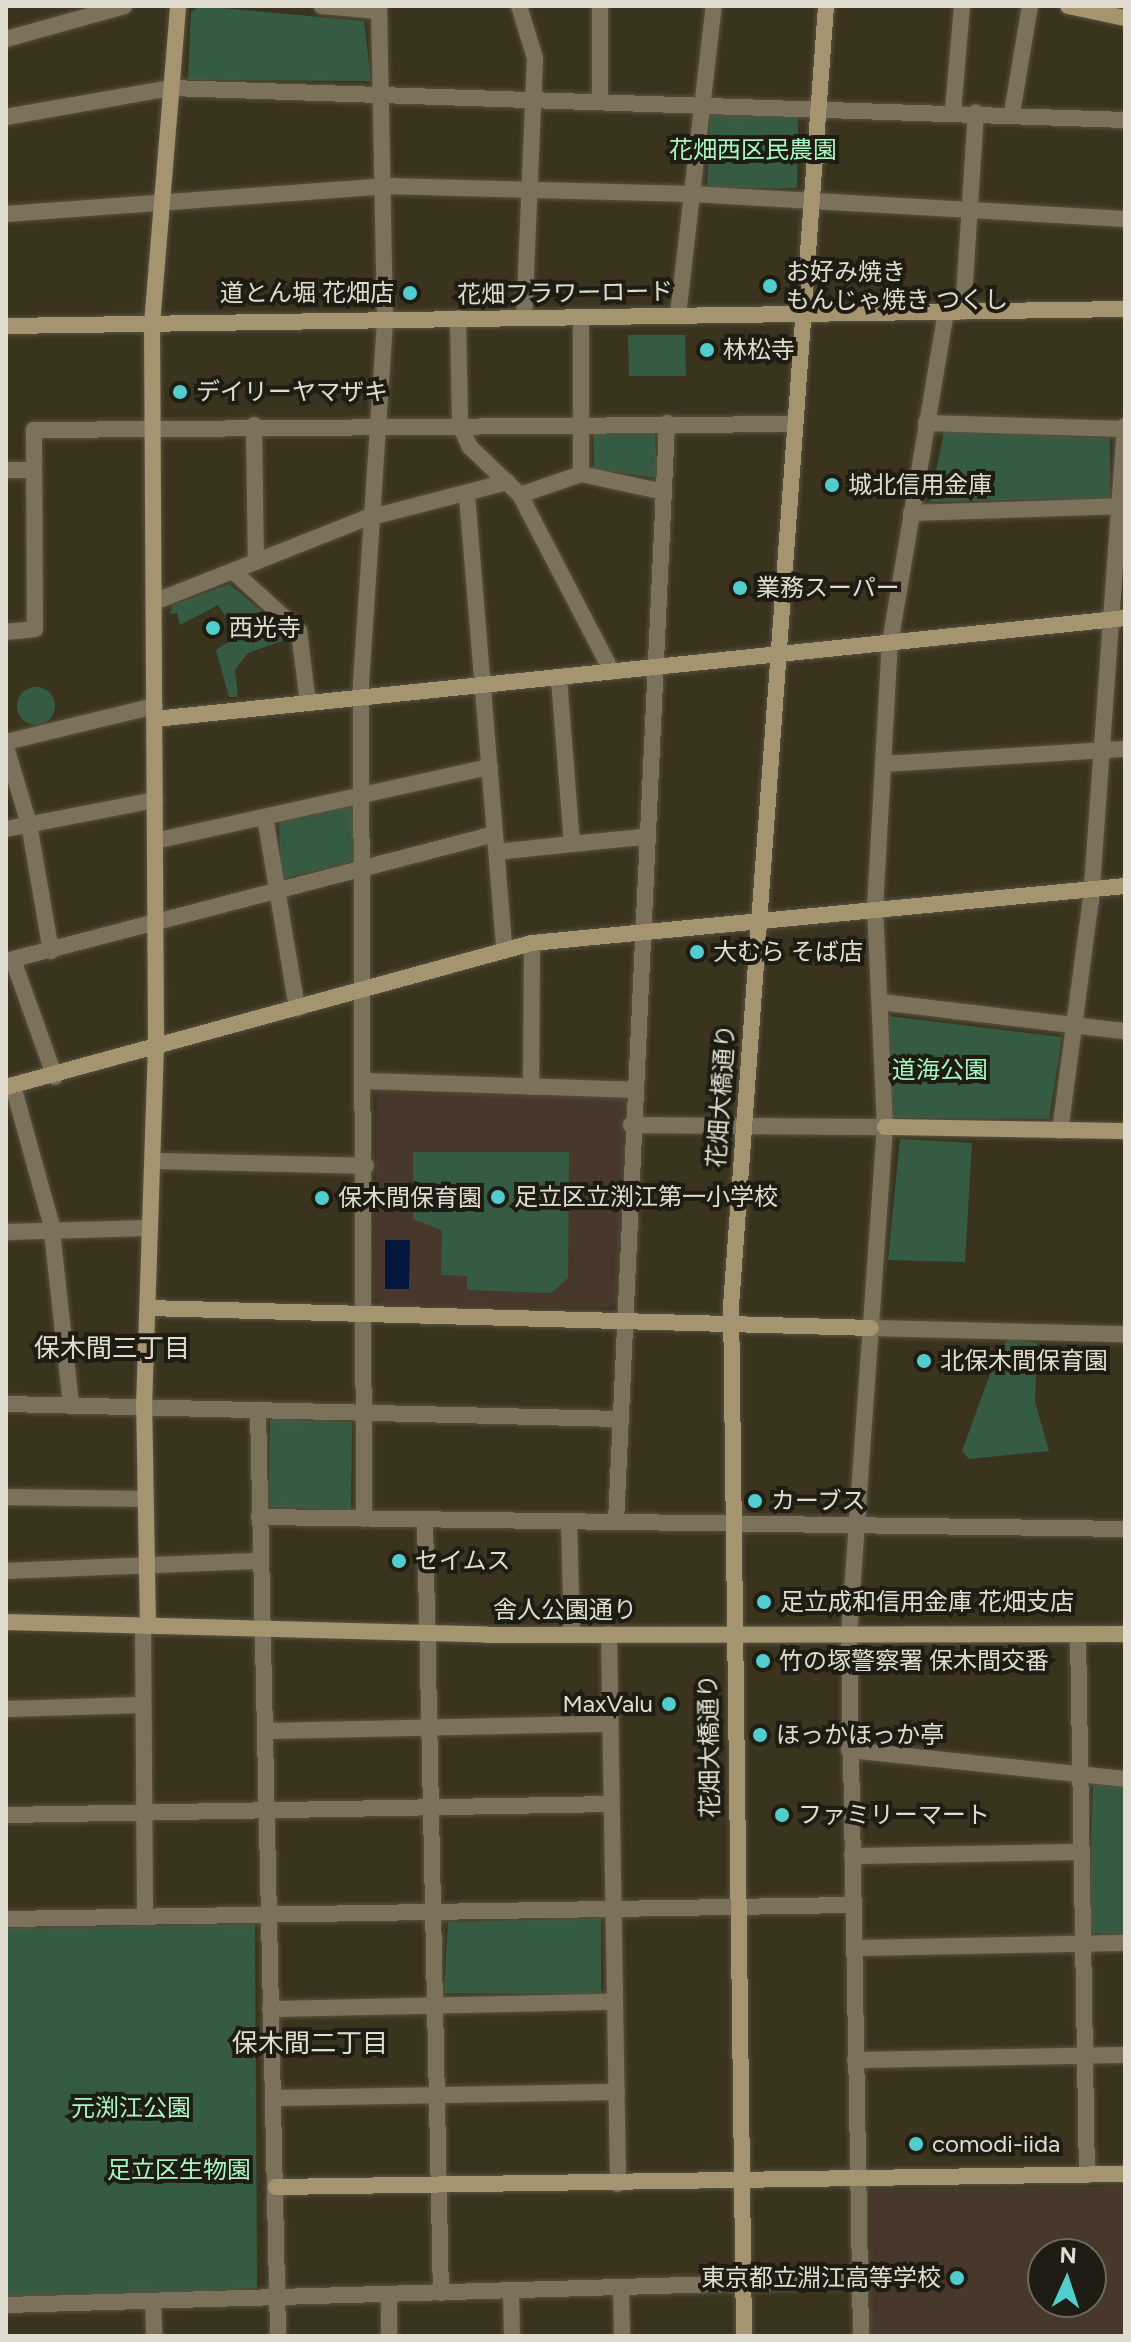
<!DOCTYPE html>
<html>
<head>
<meta charset="utf-8">
<style>
  body { margin:0 }
  #map { position:relative; width:1131px; height:2342px; overflow:hidden; background:#3a341f; font-family:Figtree,"Noto Sans JP",sans-serif }
  div>[style] { position:absolute }
  .education>* { inset:0; background:#48382c }
  .green>* { inset:0; background:#355c42 }
  .round { border-radius:50% }
  .water>* { inset:0; background:#04183f }
  .roads { filter:drop-shadow(0 0 2px #58523f) drop-shadow(0 0 2px #58523f) }
  .street>* { height:16px; margin:-8px; padding:0 8px; transform-origin:8px; border-radius:8px; background:#7c725c }
  .secondary>* { height:16px; margin:-8px; padding:0 8px; transform-origin:8px; border-radius:8px; background:#a59470 }
  .dots>* { width:22px; height:22px; translate:-50% -50%; box-sizing:border-box; border:4px solid #1e1c13; border-radius:50% }
  span { translate:-50% -50%; white-space:nowrap; text-align:center; line-height:1.15; -webkit-text-stroke:8px #1e1c13; paint-order:stroke }
  .park-label { font-size:24px; color:#a8f7c0 }
  .poi-label { font-size:24px; color:#e0dccf }
  .left { translate:0 -50%; text-align:left }
  .right { translate:-100% -50%; text-align:right }
  .street-label { font-size:24px; color:#e0dccf }
  .neighbourhood-label { font-size:26px; color:#e0dccf }
  .frame { position:absolute; inset:0; border:8px solid #e0dccf; pointer-events:none }
  .north { position:absolute; left:1027px; top:2238px; width:80px; height:80px; box-sizing:border-box; background:#1e1c13; border:2px solid #6c695e; border-radius:50%; rotate:3deg; font-size:22px; font-weight:700; line-height:32px; text-align:center; color:#e0dccf }
  .north::after { content:''; display:block; margin:auto; width:28px; height:36px; background:#52cdce; clip-path:polygon(50% 0,100% 100%,50% 72%,0 100%) }
</style>
</head>
<body>
<div id="map">
  <div class="education">
    <div style="clip-path:polygon(377px 1092px,625px 1098px,616px 1302px,610px 1308px,381px 1304px,374px 1297px)"></div>
    <div style="clip-path:polygon(evenodd,1125px 2186px,1125px 2336px,871px 2336px,871px 2190px,1125px 2186px,1043px 2254px,1091px 2254px,1091px 2302px,1043px 2302px,1043px 2254px)"></div>
  </div>
  <div class="green">
    <div style="clip-path:polygon(200px 6px,364px 21px,371px 81px,188px 80px,191px 12px)"></div>
    <div style="clip-path:polygon(710px 112px,798px 112px,797px 188px,707px 188px)"></div>
    <div style="clip-path:polygon(628px 335px,685px 335px,686px 376px,629px 376px)"></div>
    <div style="clip-path:polygon(944px 431px,1110px 438px,1110px 498px,930px 502px)"></div>
    <div style="clip-path:polygon(593px 432px,655px 432px,657px 478px,594px 469px)"></div>
    <div style="clip-path:polygon(229px 584px,293px 637px,248px 653px,235px 670px,238px 697px,229px 697px,216px 650px,238px 635px,218px 605px,180px 625px,177px 613px,169px 614px,173px 605px)"></div>
    <div class="round" style="left:17px;top:687px;width:38px;height:38px"></div>
    <div style="clip-path:polygon(355px 804px,357px 861px,281px 879px,279px 820px)"></div>
    <div style="clip-path:polygon(888px 1016px,1062px 1037px,1049px 1119px,891px 1118px)"></div>
    <div style="clip-path:polygon(900px 1139px,972px 1143px,965px 1262px,888px 1260px)"></div>
    <div style="clip-path:polygon(413px 1152px,569px 1152px,568px 1278px,551px 1293px,467px 1290px,467px 1276px,441px 1275px,442px 1230px,413px 1219px)"></div>
    <div style="clip-path:polygon(1010px 1338px,1037px 1343px,1035px 1402px,1049px 1451px,969px 1459px,962px 1451px,998px 1352px)"></div>
    <div style="clip-path:polygon(270px 1419px,352px 1422px,351px 1510px,269px 1507px)"></div>
    <div style="clip-path:polygon(1093px 1784px,1125px 1787px,1125px 1937px,1089px 1932px)"></div>
    <div style="clip-path:polygon(601px 1918px,601px 1994px,444px 1993px,448px 1922px)"></div>
    <div style="clip-path:polygon(255px 1924px,257px 2288px,6px 2301px,6px 1928px)"></div>
  </div>
  <div class="water">
    <div style="clip-path:polygon(385px 1240px,410px 1240px,409px 1289px,385px 1289px)"></div>
  </div>
  <div class="roads">
    <div class="street">
      <div style="left:322px;top:6px;width:57px;rotate:5deg"></div>
      <div style="left:519px;top:6px;width:54px;rotate:72.9deg"></div>
      <div style="left:535px;top:58px;width:259px;rotate:92.4deg"></div>
      <div style="left:6px;top:39px;width:123px;rotate:-15.5deg"></div>
      <div style="left:600px;top:97px;width:91px;rotate:-90deg"></div>
      <div style="left:953px;top:111px;width:105px;rotate:-85.1deg"></div>
      <div style="left:1012px;top:113px;width:109px;rotate:-80.5deg"></div>
      <div style="left:6px;top:117px;width:168px;rotate:-10deg"></div>
      <div style="left:171px;top:88px;width:955px;rotate:1.92deg"></div>
      <div style="left:6px;top:214px;width:380px;rotate:-4.2deg"></div>
      <div style="left:385px;top:186px;width:307px;rotate:1.5deg"></div>
      <div style="left:692px;top:194px;width:434px;rotate:3.3deg"></div>
      <div style="left:963px;top:312px;width:200px;rotate:-86.3deg"></div>
      <div style="left:678px;top:315px;width:311px;rotate:-83.4deg"></div>
      <div style="left:458px;top:318px;width:107px;rotate:88.9deg"></div>
      <div style="left:460px;top:425px;width:24px;rotate:66deg"></div>
      <div style="left:470px;top:447px;width:69px;rotate:43.8deg"></div>
      <div style="left:520px;top:495px;width:199px;rotate:62.5deg"></div>
      <div style="left:926px;top:423px;width:199px;rotate:1.7deg"></div>
      <div style="left:254px;top:425px;width:137px;rotate:89.2deg"></div>
      <div style="left:6px;top:470px;width:28px"></div>
      <div style="left:581px;top:474px;width:157px;rotate:-90deg"></div>
      <div style="left:467px;top:495px;width:456px;rotate:85.3deg"></div>
      <div style="left:520px;top:495px;width:65px;rotate:-19deg"></div>
      <div style="left:581px;top:474px;width:85px;rotate:12.2deg"></div>
      <div style="left:911px;top:513px;width:214px;rotate:-1.9deg"></div>
      <div style="left:234px;top:572px;width:88px;rotate:42.2deg"></div>
      <div style="left:299px;top:631px;width:73px;rotate:82.9deg"></div>
      <div style="left:154px;top:602px;width:226px;rotate:-21.6deg"></div>
      <div style="left:364px;top:519px;width:148px;rotate:-14.5deg"></div>
      <div style="left:6px;top:632px;width:29px;rotate:-6deg"></div>
      <div style="left:35px;top:629px;width:199px;rotate:-90.3deg"></div>
      <div style="left:34px;top:430px;width:760px;rotate:-0.45deg"></div>
      <div style="left:6px;top:742px;width:153px;rotate:-13.6deg"></div>
      <div style="left:6px;top:747px;width:80px;rotate:73.4deg"></div>
      <div style="left:29px;top:824px;width:129px;rotate:80.2deg"></div>
      <div style="left:884px;top:764px;width:241px;rotate:-3.6deg"></div>
      <div style="left:265px;top:817px;width:194px;rotate:80.5deg"></div>
      <div style="left:6px;top:829px;width:152px;rotate:-11deg"></div>
      <div style="left:155px;top:841px;width:343px;rotate:-12.5deg"></div>
      <div style="left:572px;top:844px;width:71px;rotate:-5.6deg"></div>
      <div style="left:497px;top:852px;width:75px;rotate:-6.1deg"></div>
      <div style="left:572px;top:844px;width:167px;rotate:-94.5deg"></div>
      <div style="left:13px;top:960px;width:124px;rotate:70.3deg"></div>
      <div style="left:6px;top:961px;width:505px;rotate:-14.56deg"></div>
      <div style="left:880px;top:1002px;width:247px;rotate:6.8deg"></div>
      <div style="left:366px;top:1081px;width:266px;rotate:1.9deg"></div>
      <div style="left:13px;top:1086px;width:142px;rotate:74.5deg"></div>
      <div style="left:51px;top:1223px;width:183px;rotate:83.7deg"></div>
      <div style="left:531px;top:1087px;width:144px;rotate:-89.6deg"></div>
      <div style="left:631px;top:1125px;width:254px;rotate:0.5deg"></div>
      <div style="left:1060px;top:1131px;width:233px;rotate:-82.4deg"></div>
      <div style="left:1091px;top:900px;width:475px;rotate:-85.9deg"></div>
      <div style="left:153px;top:1161px;width:213px;rotate:1.3deg"></div>
      <div style="left:6px;top:1232px;width:144px;rotate:-1.6deg"></div>
      <div style="left:871px;top:1328px;width:254px;rotate:1.4deg"></div>
      <div style="left:6px;top:1404px;width:612px;rotate:1.4deg"></div>
      <div style="left:258px;top:1410px;width:926px;rotate:88.76deg"></div>
      <div style="left:6px;top:1497px;width:139px;rotate:0.8deg"></div>
      <div style="left:259px;top:1517px;width:866px;rotate:0.79deg"></div>
      <div style="left:364px;top:1519px;width:836px;rotate:-90.21deg"></div>
      <div style="left:361px;top:683px;width:364px;rotate:-86.2deg"></div>
      <div style="left:385px;top:320px;width:314px;rotate:-91.1deg"></div>
      <div style="left:425px;top:1519px;width:774px;rotate:88.82deg"></div>
      <div style="left:569px;top:1521px;width:113px;rotate:88.5deg"></div>
      <div style="left:616px;top:1522px;width:1100px;rotate:-87.34deg"></div>
      <div style="left:6px;top:1571px;width:254px;rotate:-2.3deg"></div>
      <div style="left:143px;top:1626px;width:289px;rotate:89.6deg"></div>
      <div style="left:609px;top:1634px;width:550px;rotate:89.06deg"></div>
      <div style="left:1078px;top:1634px;width:541px;rotate:89.05deg"></div>
      <div style="left:6px;top:1709px;width:137px;rotate:-1.7deg"></div>
      <div style="left:265px;top:1731px;width:345px;rotate:-1.2deg"></div>
      <div style="left:849px;top:1750px;width:278px;rotate:6deg"></div>
      <div style="left:6px;top:1815px;width:604px;rotate:-1.04deg"></div>
      <div style="left:852px;top:1856px;width:229px;rotate:-1deg"></div>
      <div style="left:6px;top:1919px;width:847px;rotate:-0.95deg"></div>
      <div style="left:854px;top:1948px;width:271px;rotate:-1.1deg"></div>
      <div style="left:270px;top:2009px;width:345px;rotate:-1.2deg"></div>
      <div style="left:855px;top:2060px;width:270px;rotate:-1.1deg"></div>
      <div style="left:273px;top:2098px;width:344px;rotate:-1deg"></div>
      <div style="left:621px;top:2287px;width:49px;rotate:88.8deg"></div>
      <div style="left:511px;top:2290px;width:46px;rotate:88.8deg"></div>
      <div style="left:389px;top:2294px;width:42px;rotate:90deg"></div>
      <div style="left:153px;top:2301px;width:35px;rotate:88deg"></div>
      <div style="left:6px;top:2305px;width:854px;rotate:-1.68deg"></div>
      <div style="left:861px;top:2336px;width:701px;rotate:-90.98deg"></div>
      <div style="left:849px;top:1635px;width:509px;rotate:-85.95deg"></div>
      <div style="left:885px;top:1127px;width:219px;rotate:-92.6deg"></div>
      <div style="left:875px;top:908px;width:265px;rotate:-86.8deg"></div>
      <div style="left:890px;top:643px;width:336px;rotate:-80.4deg"></div>
    </div>
    <div class="secondary">
      <div style="left:1068px;top:6px;width:58px;rotate:11.9deg"></div>
      <div style="left:6px;top:326px;width:1119px;rotate:-0.87deg"></div>
      <div style="left:155px;top:719px;width:975px;rotate:-5.94deg"></div>
      <div style="left:6px;top:1087px;width:545px;rotate:-15.31deg"></div>
      <div style="left:532px;top:943px;width:596px;rotate:-5.49deg"></div>
      <div style="left:885px;top:1127px;width:240px;rotate:1deg"></div>
      <div style="left:148px;top:1308px;width:723px;rotate:1.58deg"></div>
      <div style="left:6px;top:1622px;width:481px;rotate:1.5deg"></div>
      <div style="left:487px;top:1635px;width:638px;rotate:-0.09deg"></div>
      <div style="left:148px;top:1626px;width:219px;rotate:-91deg"></div>
      <div style="left:144px;top:1407px;width:368px;rotate:-88.1deg"></div>
      <div style="left:156px;top:1039px;width:715px;rotate:-90.32deg"></div>
      <div style="left:152px;top:324px;width:319px;rotate:-85.3deg"></div>
      <div style="left:276px;top:2187px;width:849px;rotate:-0.88deg"></div>
      <div style="left:744px;top:2336px;width:1030px;rotate:-90.72deg"></div>
      <div style="left:731px;top:1306px;width:1303px;rotate:-85.82deg"></div>
    </div>
  </div>
  <div class="dots">
    <div style="left:770px;top:286px;background:#52cdce"></div>
    <div style="left:410px;top:293px;background:#52cdce"></div>
    <div style="left:707px;top:350px;background:#52cdce"></div>
    <div style="left:180px;top:392px;background:#52cdce"></div>
    <div style="left:832px;top:485px;background:#52cdce"></div>
    <div style="left:740px;top:588px;background:#52cdce"></div>
    <div style="left:213px;top:628px;background:#52cdce"></div>
    <div style="left:697px;top:952px;background:#52cdce"></div>
    <div style="left:498px;top:1197px;background:#52cdce"></div>
    <div style="left:322px;top:1198px;background:#52cdce"></div>
    <div style="left:924px;top:1361px;background:#52cdce"></div>
    <div style="left:755px;top:1501px;background:#52cdce"></div>
    <div style="left:399px;top:1561px;background:#52cdce"></div>
    <div style="left:764px;top:1602px;background:#52cdce"></div>
    <div style="left:763px;top:1661px;background:#52cdce"></div>
    <div style="left:669px;top:1704px;background:#52cdce"></div>
    <div style="left:760px;top:1735px;background:#52cdce"></div>
    <div style="left:782px;top:1815px;background:#52cdce"></div>
    <div style="left:916px;top:2144px;background:#52cdce"></div>
    <div style="left:957px;top:2278px;background:#52cdce"></div>
  </div>
  <div class="park-label">
    <span style="left:753px;top:150px">花畑西区民農園</span>
    <span style="left:940px;top:1070px">道海公園</span>
    <span style="left:131px;top:2108px">元渕江公園</span>
    <span style="left:179px;top:2170px">足立区生物園</span>
  </div>
  <div class="poi-label">
    <span class="left" style="left:786px;top:286px">お好み焼き<br>もんじゃ焼き つくし</span>
    <span class="right" style="left:394px;top:293px">道とん堀 花畑店</span>
    <span class="left" style="left:723px;top:350px">林松寺</span>
    <span class="left" style="left:196px;top:392px">デイリーヤマザキ</span>
    <span class="left" style="left:848px;top:485px">城北信用金庫</span>
    <span class="left" style="left:756px;top:588px">業務スーパー</span>
    <span class="left" style="left:229px;top:628px">西光寺</span>
    <span class="left" style="left:713px;top:952px">大むら そば店</span>
    <span class="left" style="left:514px;top:1197px">足立区立渕江第一小学校</span>
    <span class="left" style="left:338px;top:1198px">保木間保育園</span>
    <span class="left" style="left:940px;top:1361px">北保木間保育園</span>
    <span class="left" style="left:771px;top:1501px">カーブス</span>
    <span class="left" style="left:415px;top:1561px">セイムス</span>
    <span class="left" style="left:780px;top:1602px">足立成和信用金庫 花畑支店</span>
    <span class="left" style="left:779px;top:1661px">竹の塚警察署 保木間交番</span>
    <span class="right" style="left:653px;top:1704px">MaxValu</span>
    <span class="left" style="left:776px;top:1735px">ほっかほっか亭</span>
    <span class="left" style="left:798px;top:1815px">ファミリーマート</span>
    <span class="left" style="left:932px;top:2144px">comodi-iida</span>
    <span class="right" style="left:941px;top:2278px">東京都立淵江高等学校</span>
  </div>
  <div class="street-label">
    <span style="left:565px;top:293px;rotate:-1deg">花畑フラワーロード</span>
    <span style="left:721px;top:1096px;rotate:-86deg">花畑大橋通り</span>
    <span style="left:565px;top:1610px">舎人公園通り</span>
    <span style="left:709px;top:1746px;rotate:-91deg">花畑大橋通り</span>
  </div>
  <div class="neighbourhood-label">
    <span style="left:112px;top:1349px">保木間三丁目</span>
    <span style="left:310px;top:2044px">保木間二丁目</span>
  </div>
  <div class="frame"></div>
  <div class="north">N</div>
</div>
</body>
</html>
